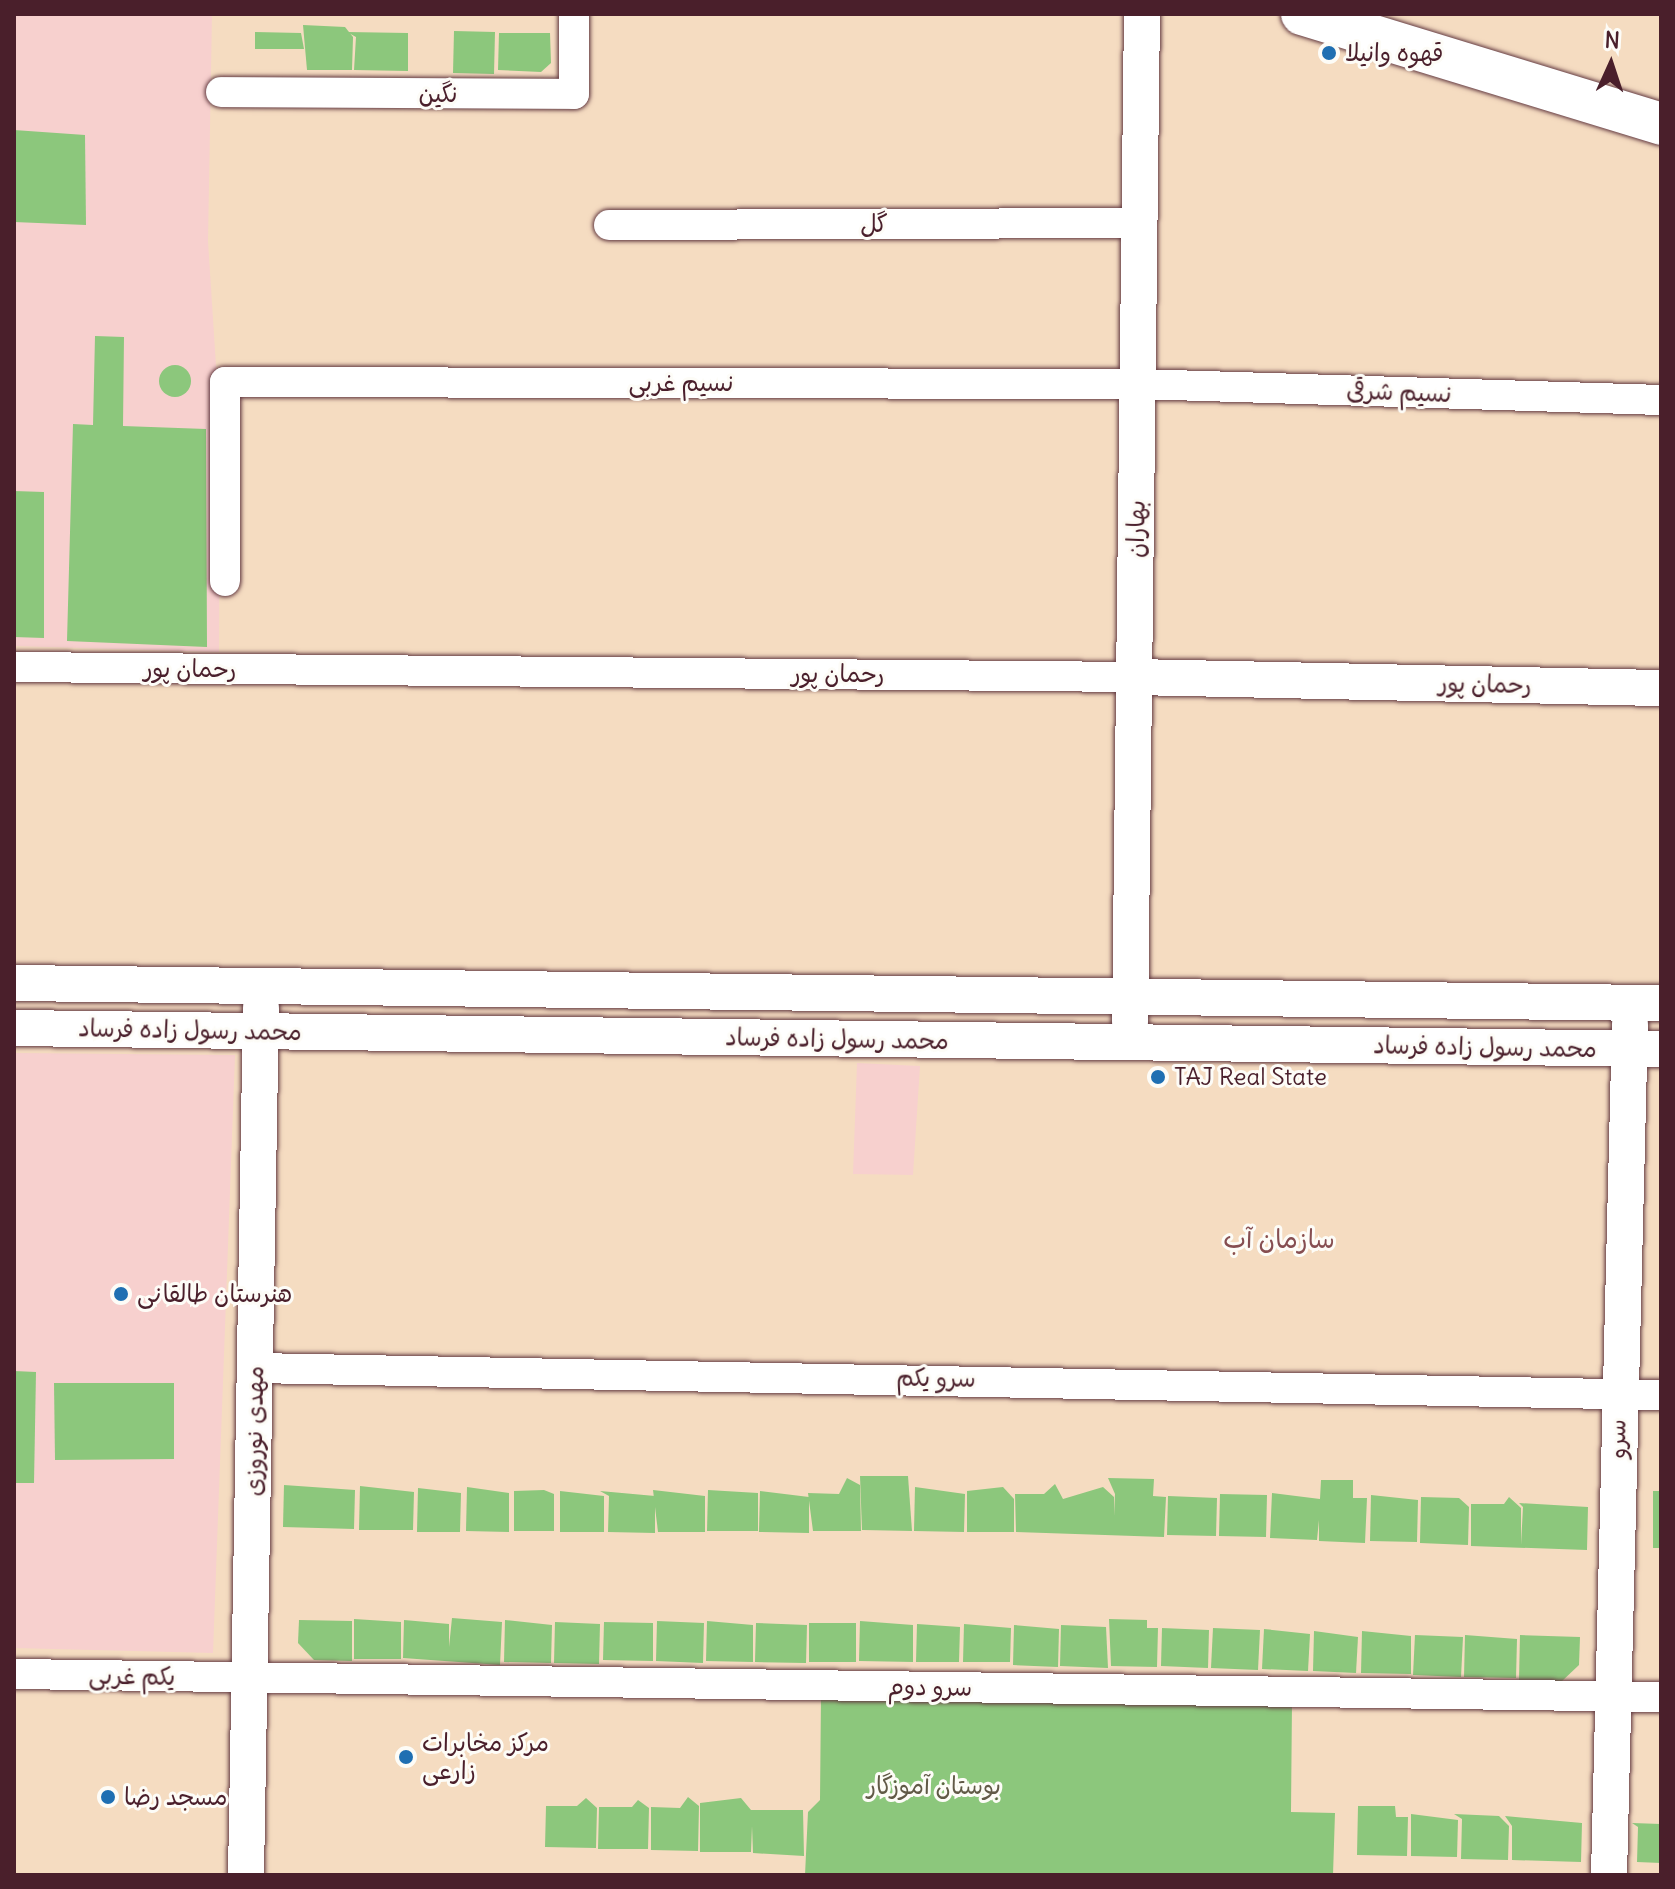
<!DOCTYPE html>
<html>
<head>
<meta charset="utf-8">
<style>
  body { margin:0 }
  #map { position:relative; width:1675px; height:1889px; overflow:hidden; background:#f5dcc1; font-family:Delius,"Playpen Sans Arabic",sans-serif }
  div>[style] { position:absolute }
  .built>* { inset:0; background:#f7d0ce }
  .green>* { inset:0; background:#8cc77c }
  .round { border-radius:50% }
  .roads { filter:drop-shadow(0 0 2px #643b42) drop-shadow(0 0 2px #643b42) }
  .minor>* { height:30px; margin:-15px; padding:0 15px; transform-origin:15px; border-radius:15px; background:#fff }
  .tertiary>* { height:36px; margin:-18px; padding:0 18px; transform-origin:18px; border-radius:18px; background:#fff }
  .secondary>* { height:42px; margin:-21px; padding:0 21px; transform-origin:21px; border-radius:21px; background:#fff }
  .dots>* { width:22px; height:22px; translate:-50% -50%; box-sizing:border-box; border:4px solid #fdfcf7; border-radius:50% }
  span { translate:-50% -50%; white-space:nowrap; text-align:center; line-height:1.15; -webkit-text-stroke:6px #fdfcf7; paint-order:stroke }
  .poi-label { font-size:24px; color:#4a1f2b }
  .left { translate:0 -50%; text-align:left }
  .street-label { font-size:24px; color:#4a1f2b }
  .park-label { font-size:24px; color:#615a47 }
  .neighbourhood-label { font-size:26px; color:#864e51 }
  .frame { position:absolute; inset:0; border:16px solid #4a1f2b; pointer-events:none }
  .north { position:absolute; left:1571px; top:24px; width:80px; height:80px; -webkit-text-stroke:6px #fdfcf7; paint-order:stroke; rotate:3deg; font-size:22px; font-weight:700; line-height:32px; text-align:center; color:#4a1f2b }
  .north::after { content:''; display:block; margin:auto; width:28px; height:36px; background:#4a1f2b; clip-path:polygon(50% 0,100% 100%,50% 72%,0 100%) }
</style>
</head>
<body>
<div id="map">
  <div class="built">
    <div style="clip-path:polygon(14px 14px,212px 14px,208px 241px,220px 428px,219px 652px,14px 646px)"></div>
    <div style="clip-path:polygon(14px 1053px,235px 1055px,213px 1653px,14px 1648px)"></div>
    <div style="clip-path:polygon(857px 1063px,920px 1066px,913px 1175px,853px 1174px)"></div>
  </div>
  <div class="green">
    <div style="clip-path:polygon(303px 25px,345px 27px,353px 37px,352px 70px,307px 70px)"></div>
    <div style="clip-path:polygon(454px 31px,495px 32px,494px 74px,453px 73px)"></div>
    <div style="clip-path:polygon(255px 32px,301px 33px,304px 49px,255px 49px)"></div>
    <div style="clip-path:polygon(347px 32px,408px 33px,408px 71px,354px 70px,356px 37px)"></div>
    <div style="clip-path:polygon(499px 33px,550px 33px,551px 63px,541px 72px,498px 70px)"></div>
    <div style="clip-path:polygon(14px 130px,85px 135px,86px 225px,14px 222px)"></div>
    <div style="clip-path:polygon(95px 336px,124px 337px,123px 426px,206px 429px,207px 647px,67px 641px,73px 424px,93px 425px)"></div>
    <div class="round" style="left:159px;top:365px;width:32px;height:32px"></div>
    <div style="clip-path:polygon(14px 491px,44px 492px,44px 638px,14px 637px)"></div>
    <div style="clip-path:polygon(14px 1371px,36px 1372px,34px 1483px,14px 1483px)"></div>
    <div style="clip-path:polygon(54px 1383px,174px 1383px,174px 1459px,55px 1460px)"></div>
    <div style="clip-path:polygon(860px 1476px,908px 1476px,912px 1531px,862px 1530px)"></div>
    <div style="clip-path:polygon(847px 1478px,860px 1485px,861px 1531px,813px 1531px,808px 1493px,839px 1494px)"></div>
    <div style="clip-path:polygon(1108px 1478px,1154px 1479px,1153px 1496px,1166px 1497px,1164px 1537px,1016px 1532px,1015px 1494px,1044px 1494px,1055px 1484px,1063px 1499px,1103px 1487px,1114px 1497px,1114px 1516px,1115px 1494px)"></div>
    <div style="clip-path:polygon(1321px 1480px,1353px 1480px,1353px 1498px,1367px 1498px,1365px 1543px,1319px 1541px,1319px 1520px,1317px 1540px,1270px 1538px,1272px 1493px,1320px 1499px)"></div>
    <div style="clip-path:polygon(284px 1485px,355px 1490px,354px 1529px,283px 1527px)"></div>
    <div style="clip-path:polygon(360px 1486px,414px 1492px,413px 1530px,359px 1530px)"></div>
    <div style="clip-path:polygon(467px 1487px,509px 1493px,509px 1532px,466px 1531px)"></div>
    <div style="clip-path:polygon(915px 1487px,965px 1494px,964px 1532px,914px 1531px)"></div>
    <div style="clip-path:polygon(1003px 1487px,1014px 1499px,1014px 1532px,967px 1532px,967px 1491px)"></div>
    <div style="clip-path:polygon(418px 1488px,461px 1493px,460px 1532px,417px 1532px)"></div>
    <div style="clip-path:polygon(544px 1490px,554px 1494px,554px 1531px,514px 1531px,514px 1491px)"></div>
    <div style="clip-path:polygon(653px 1490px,705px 1496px,705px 1532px,658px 1532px)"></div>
    <div style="clip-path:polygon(708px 1490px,758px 1493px,758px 1531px,707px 1531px)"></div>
    <div style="clip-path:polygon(560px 1491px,604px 1496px,604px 1532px,560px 1532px)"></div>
    <div style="clip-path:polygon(600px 1491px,655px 1496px,655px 1533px,608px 1532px,609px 1496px)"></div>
    <div style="clip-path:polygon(760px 1491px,809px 1497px,809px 1533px,759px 1532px)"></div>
    <div style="clip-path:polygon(1653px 1491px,1661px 1491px,1661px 1548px,1653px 1548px)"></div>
    <div style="clip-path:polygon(1220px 1494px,1267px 1495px,1266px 1537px,1219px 1536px)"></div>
    <div style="clip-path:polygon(1371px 1495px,1418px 1500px,1417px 1542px,1370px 1541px)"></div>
    <div style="clip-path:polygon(1168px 1496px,1217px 1498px,1216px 1536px,1167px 1535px)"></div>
    <div style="clip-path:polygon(1421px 1497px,1459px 1498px,1469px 1507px,1468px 1545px,1420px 1543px)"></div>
    <div style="clip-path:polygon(1509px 1497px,1521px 1508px,1521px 1545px,1523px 1507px,1519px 1503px,1588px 1507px,1587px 1550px,1471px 1546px,1471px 1504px,1504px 1504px)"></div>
    <div style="clip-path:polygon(452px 1618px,502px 1622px,500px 1665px,403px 1658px,404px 1620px,449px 1624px,449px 1647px)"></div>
    <div style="clip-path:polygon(354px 1619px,401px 1622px,401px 1659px,354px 1659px)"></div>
    <div style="clip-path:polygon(1109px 1619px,1147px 1620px,1147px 1628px,1158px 1628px,1157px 1667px,1111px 1666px)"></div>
    <div style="clip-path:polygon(299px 1620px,352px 1621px,352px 1661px,314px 1660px,298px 1643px)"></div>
    <div style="clip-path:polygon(505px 1620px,552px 1625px,551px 1663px,504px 1662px)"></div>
    <div style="clip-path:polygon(657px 1621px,704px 1623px,703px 1663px,656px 1661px)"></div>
    <div style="clip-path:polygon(707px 1621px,753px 1625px,753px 1662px,706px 1661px)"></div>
    <div style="clip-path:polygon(860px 1621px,913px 1625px,913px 1662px,859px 1661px)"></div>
    <div style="clip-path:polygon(555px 1622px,600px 1624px,599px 1664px,554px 1663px)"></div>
    <div style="clip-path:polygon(604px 1622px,653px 1623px,653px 1661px,603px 1660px)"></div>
    <div style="clip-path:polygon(756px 1623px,807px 1625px,806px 1663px,755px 1662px)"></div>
    <div style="clip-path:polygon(809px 1623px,856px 1623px,856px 1662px,809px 1662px)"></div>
    <div style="clip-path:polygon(917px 1624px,960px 1627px,959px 1662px,916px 1662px)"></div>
    <div style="clip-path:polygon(964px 1624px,1011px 1628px,1010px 1662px,963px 1662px)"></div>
    <div style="clip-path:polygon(1014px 1625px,1059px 1629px,1058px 1667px,1013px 1665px)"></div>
    <div style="clip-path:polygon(1061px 1625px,1106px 1627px,1108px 1668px,1060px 1666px)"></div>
    <div style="clip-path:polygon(1162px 1628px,1209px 1630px,1208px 1668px,1161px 1666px)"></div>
    <div style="clip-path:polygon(1213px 1628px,1260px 1630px,1258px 1670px,1211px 1668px)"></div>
    <div style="clip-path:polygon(1264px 1629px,1310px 1634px,1308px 1671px,1262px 1669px)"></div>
    <div style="clip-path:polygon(1314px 1631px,1358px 1637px,1356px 1673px,1313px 1671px)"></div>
    <div style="clip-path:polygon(1362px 1631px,1411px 1636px,1411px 1674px,1361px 1673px)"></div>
    <div style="clip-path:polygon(1415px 1635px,1463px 1637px,1461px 1677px,1413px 1675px)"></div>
    <div style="clip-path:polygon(1465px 1635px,1517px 1639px,1516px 1678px,1464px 1677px)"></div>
    <div style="clip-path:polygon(1520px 1635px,1580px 1637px,1579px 1665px,1561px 1682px,1519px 1680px)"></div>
    <div style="clip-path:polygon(821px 1695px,1292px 1702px,1291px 1812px,1335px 1813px,1333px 1875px,805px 1875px,808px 1812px,820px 1800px)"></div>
    <div style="clip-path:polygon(688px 1797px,699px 1806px,698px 1851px,651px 1850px,651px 1807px,680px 1808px)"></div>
    <div style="clip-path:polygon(586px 1798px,597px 1808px,596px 1848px,545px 1847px,546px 1806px,577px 1806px)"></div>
    <div style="clip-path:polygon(741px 1798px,751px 1810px,803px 1810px,804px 1856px,753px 1853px,752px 1826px,751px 1852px,700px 1852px,700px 1803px)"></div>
    <div style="clip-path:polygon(638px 1800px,649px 1808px,648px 1849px,598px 1849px,599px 1807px,632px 1807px)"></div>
    <div style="clip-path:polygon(1358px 1806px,1395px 1806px,1396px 1817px,1408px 1817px,1407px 1856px,1357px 1855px)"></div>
    <div style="clip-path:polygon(1411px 1814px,1458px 1820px,1457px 1857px,1411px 1856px)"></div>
    <div style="clip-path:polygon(1454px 1814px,1499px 1816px,1509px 1826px,1508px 1860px,1461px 1859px,1462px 1819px)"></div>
    <div style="clip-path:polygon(1505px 1816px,1582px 1823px,1581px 1862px,1512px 1860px,1512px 1826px)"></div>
    <div style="clip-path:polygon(1632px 1823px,1661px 1824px,1661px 1863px,1637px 1862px,1638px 1827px)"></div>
  </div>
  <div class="roads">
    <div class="minor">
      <div style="left:221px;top:92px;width:353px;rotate:0.3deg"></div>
      <div style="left:574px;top:94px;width:80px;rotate:-90deg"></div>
      <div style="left:609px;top:225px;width:530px;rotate:-0.22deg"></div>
      <div style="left:225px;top:581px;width:199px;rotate:-90deg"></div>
      <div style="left:225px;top:382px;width:913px;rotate:0.13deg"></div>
      <div style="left:1138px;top:384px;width:523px;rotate:1.75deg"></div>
      <div style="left:14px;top:667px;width:1120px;rotate:0.51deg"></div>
      <div style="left:255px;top:1368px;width:1406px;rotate:1.1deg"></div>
      <div style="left:14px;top:1674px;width:1647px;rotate:0.8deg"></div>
    </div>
    <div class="tertiary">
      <div style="left:1134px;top:677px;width:527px;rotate:1.2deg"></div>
      <div style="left:14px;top:983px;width:1647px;rotate:0.7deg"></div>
      <div style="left:1130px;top:1022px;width:1008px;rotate:-89.32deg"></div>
      <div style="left:14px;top:1028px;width:1647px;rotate:0.73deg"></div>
      <div style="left:246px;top:1875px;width:867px;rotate:-89.01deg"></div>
      <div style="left:1609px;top:1875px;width:851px;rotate:-88.59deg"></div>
    </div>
    <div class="secondary">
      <div style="left:1302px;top:14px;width:375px;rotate:17deg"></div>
    </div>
  </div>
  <div class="dots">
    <div style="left:1329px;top:53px;background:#1f6fb2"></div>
    <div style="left:1158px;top:1077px;background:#1f6fb2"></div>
    <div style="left:121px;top:1294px;background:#1f6fb2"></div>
    <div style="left:406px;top:1757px;background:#1f6fb2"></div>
    <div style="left:108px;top:1797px;background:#1f6fb2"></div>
  </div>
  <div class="poi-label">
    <span class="left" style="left:1345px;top:53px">قهوه وانیلا</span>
    <span class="left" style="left:1174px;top:1077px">TAJ Real State</span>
    <span class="left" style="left:137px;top:1294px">هنرستان طالقانی</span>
    <span class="left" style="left:422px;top:1757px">مرکز مخابرات<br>زارعی</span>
    <span class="left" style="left:124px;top:1797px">مسجد رضا</span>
  </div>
  <div class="street-label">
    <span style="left:438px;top:94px">نگین</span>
    <span style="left:874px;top:224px">گل</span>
    <span style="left:681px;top:383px">نسیم غربی</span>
    <span style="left:1399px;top:392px;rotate:2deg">نسیم شرقی</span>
    <span style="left:1136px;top:529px;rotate:-89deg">بهاران</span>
    <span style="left:190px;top:669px">رحمان پور</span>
    <span style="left:838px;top:674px">رحمان پور</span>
    <span style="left:1485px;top:684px;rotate:1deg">رحمان پور</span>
    <span style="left:190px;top:1030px;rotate:1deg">محمد رسول زاده فرساد</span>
    <span style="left:837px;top:1039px;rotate:1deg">محمد رسول زاده فرساد</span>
    <span style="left:1485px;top:1047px;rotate:1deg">محمد رسول زاده فرساد</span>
    <span style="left:936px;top:1378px;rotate:1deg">سرو یکم</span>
    <span style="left:254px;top:1431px;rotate:-89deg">مهدی نوروزی</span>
    <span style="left:1617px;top:1439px;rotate:-89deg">سرو</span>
    <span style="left:132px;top:1676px;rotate:1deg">یکم غربی</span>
    <span style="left:930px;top:1687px;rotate:1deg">سرو دوم</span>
  </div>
  <div class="park-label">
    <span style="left:934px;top:1786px">بوستان آموزگار</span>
  </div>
  <div class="neighbourhood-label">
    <span style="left:1279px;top:1239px">سازمان آب</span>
  </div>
  <div class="frame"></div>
  <div class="north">N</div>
</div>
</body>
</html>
